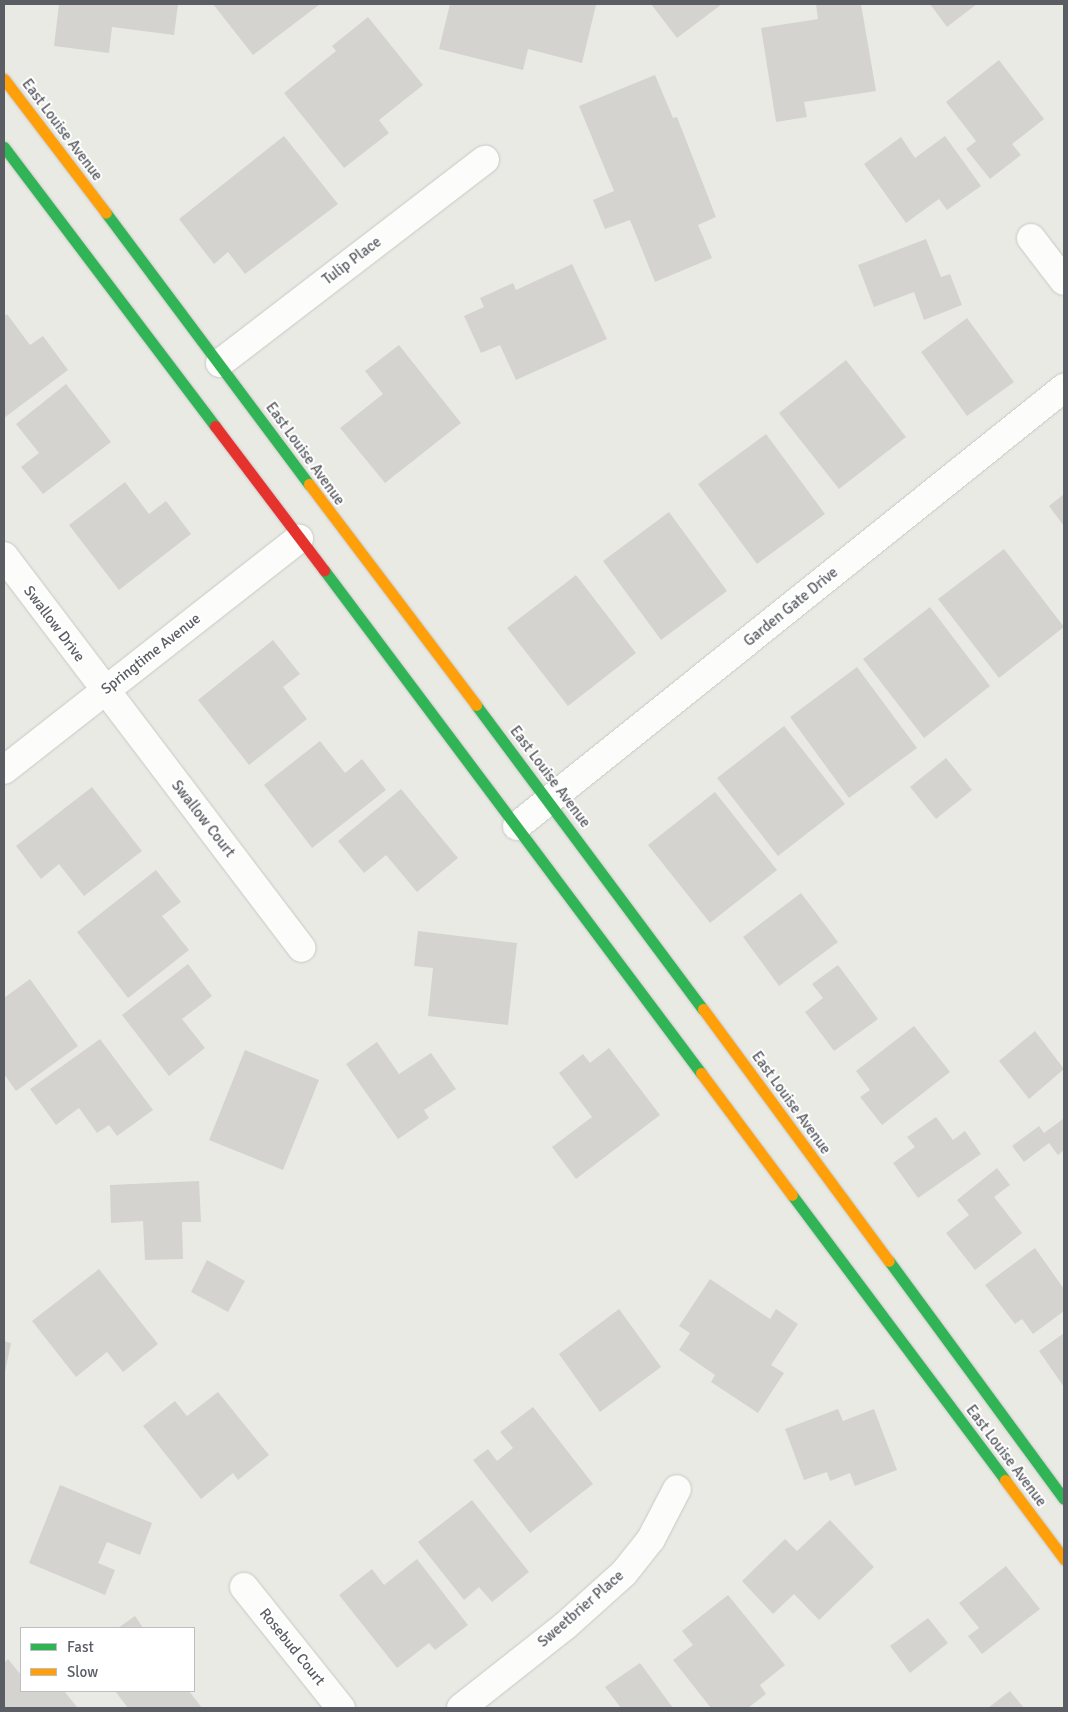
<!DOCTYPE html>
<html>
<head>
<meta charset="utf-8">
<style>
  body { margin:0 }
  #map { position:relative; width:1068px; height:1712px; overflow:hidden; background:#eaeae4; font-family:Signika,sans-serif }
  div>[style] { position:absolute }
  .building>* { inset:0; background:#d4d3cf }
  .roads { filter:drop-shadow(0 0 1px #c7c8c6) drop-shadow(0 0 1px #c7c8c6) }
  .street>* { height:28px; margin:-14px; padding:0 14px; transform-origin:14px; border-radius:14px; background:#fcfcfb }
  .fast>* { height:11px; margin:-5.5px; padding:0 5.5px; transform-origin:5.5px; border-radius:5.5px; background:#30b455 }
  .slow>* { height:11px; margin:-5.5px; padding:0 5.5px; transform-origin:5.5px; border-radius:5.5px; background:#ff9f0a }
  .jam>* { height:11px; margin:-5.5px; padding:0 5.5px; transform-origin:5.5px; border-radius:5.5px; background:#e5322d }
  span { translate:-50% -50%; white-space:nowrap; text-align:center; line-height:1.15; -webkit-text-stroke:4px #fff; paint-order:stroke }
  .street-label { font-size:15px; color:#5a5d63 }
  .frame { position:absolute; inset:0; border:5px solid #5a5d63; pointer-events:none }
  .legend { position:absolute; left:20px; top:1627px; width:175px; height:65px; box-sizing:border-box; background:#fff; border:1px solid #bdbec1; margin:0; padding:6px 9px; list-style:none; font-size:15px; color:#5a5d63 }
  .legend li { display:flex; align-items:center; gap:10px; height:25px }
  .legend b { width:25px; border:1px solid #bdbec1 }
</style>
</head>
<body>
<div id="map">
  <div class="building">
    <div style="clip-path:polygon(59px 4px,178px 4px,174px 35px,112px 27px,109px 53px,54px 46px)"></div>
    <div style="clip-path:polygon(213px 4px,320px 4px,253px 55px)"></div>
    <div style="clip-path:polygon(450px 4px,592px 4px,596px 5px,582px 63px,528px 49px,523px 70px,439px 49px)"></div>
    <div style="clip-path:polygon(651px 4px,722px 4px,677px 38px)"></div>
    <div style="clip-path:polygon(816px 4px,861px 4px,876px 91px,804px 102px,807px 117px,776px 122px,761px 28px,818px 19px)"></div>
    <div style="clip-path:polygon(930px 4px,977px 4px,947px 27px)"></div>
    <div style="clip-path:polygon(368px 17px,423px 85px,379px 120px,389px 133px,344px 168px,284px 93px,336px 51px,332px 46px)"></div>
    <div style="clip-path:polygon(999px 60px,1044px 119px,1012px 144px,1021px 155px,990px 179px,966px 149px,976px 141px,946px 102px)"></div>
    <div style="clip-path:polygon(655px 75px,673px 118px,677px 117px,716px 217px,698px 225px,712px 258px,655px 282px,630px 220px,605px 229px,593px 200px,614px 191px,579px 106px)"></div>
    <div style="clip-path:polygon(284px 136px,338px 204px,245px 274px,228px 252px,214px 264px,179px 219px)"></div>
    <div style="clip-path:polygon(945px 136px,981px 186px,947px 210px,939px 199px,906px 223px,864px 164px,901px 137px,915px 158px)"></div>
    <div style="clip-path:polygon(926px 239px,941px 277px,950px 274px,962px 305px,924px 320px,914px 292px,874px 307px,858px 265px)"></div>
    <div style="clip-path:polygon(572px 264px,607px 339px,516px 380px,500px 345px,481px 353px,464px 316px,484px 307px,480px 298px,513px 283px,516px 290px)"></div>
    <div style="clip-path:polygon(7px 314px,30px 345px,43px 336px,68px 370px,4px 418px,4px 317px)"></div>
    <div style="clip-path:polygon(967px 318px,1014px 382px,967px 416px,921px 352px)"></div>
    <div style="clip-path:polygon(399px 345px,461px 423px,385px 483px,340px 428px,383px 394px,365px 371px)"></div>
    <div style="clip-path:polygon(846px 360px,906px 437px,839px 489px,779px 413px)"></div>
    <div style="clip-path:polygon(66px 384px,111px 442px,43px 494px,21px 467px,39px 453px,16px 424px)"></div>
    <div style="clip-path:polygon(766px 434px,825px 514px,757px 564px,698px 484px)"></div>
    <div style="clip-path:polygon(125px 482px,149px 514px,166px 501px,191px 534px,119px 590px,69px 525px)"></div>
    <div style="clip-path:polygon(1064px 494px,1064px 526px,1049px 506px)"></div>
    <div style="clip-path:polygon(669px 512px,727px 591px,661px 640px,603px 561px)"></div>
    <div style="clip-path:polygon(1004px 549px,1064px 627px,999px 678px,938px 599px)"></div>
    <div style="clip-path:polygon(576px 575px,636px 653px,568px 706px,507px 628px)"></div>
    <div style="clip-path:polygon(930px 607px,990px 686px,924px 738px,863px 659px)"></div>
    <div style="clip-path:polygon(273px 640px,300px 674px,283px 687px,307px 719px,249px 765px,198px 700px)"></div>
    <div style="clip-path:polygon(857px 667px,917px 748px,849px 798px,790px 717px)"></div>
    <div style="clip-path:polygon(784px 726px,845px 804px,778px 856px,717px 778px)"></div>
    <div style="clip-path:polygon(320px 741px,345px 773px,362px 759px,386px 790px,312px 848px,264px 785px)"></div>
    <div style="clip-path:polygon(946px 758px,972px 790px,936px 819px,910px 787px)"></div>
    <div style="clip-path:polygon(92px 787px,142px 851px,84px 896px,59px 864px,41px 879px,16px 846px)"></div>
    <div style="clip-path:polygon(401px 789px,458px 858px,417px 892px,386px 855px,364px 873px,338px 841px)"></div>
    <div style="clip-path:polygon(715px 792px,777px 870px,710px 923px,648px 845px)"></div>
    <div style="clip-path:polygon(156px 870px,181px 902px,162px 916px,189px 950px,128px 998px,77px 932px)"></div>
    <div style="clip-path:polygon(801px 893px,838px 942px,779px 986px,743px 937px)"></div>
    <div style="clip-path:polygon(418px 931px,517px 943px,508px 1025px,428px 1016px,433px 968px,414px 966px)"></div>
    <div style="clip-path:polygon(188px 964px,212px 996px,182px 1019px,205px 1048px,169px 1076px,122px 1015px)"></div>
    <div style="clip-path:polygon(838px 965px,878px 1019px,834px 1051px,805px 1012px,823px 998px,812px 984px)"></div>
    <div style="clip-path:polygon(30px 979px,78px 1046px,16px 1091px,4px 1074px,4px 998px)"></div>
    <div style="clip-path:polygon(914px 1026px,950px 1072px,882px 1125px,860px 1097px,870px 1090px,856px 1071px)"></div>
    <div style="clip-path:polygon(1035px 1031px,1064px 1069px,1029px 1099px,999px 1061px)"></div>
    <div style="clip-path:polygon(100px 1039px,153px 1110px,117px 1136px,109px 1125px,97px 1133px,79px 1108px,56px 1125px,30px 1089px)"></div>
    <div style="clip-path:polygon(377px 1042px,399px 1074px,431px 1053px,456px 1089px,424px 1110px,429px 1118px,398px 1139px,346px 1064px)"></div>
    <div style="clip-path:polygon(609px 1048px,660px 1115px,576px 1179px,552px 1147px,592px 1117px,559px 1073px,583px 1054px,590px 1063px)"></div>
    <div style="clip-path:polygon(245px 1050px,319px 1080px,283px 1170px,209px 1140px)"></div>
    <div style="clip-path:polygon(936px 1117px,953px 1140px,965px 1131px,981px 1154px,918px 1198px,893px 1163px,915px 1147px,907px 1137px)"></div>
    <div style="clip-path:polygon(1063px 1119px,1064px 1150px,1058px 1155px,1049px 1143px,1024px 1162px,1012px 1146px,1039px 1126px,1044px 1133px)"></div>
    <div style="clip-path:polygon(997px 1168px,1010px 1185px,994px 1197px,1022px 1233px,975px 1270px,946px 1233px,969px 1215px,957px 1200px)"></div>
    <div style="clip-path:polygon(199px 1181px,201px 1222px,182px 1222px,183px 1259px,145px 1260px,143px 1221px,111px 1223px,110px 1185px)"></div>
    <div style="clip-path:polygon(1035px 1248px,1064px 1289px,1064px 1311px,1033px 1334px,1022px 1319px,1015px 1324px,985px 1285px)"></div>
    <div style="clip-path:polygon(207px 1260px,245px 1281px,228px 1312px,191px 1292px)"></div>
    <div style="clip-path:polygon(99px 1269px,158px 1344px,123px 1372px,107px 1352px,76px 1377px,32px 1321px)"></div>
    <div style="clip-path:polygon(710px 1279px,770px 1319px,776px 1309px,798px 1324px,771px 1365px,784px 1373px,758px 1413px,711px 1382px,715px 1375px,679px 1350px,690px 1333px,679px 1326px)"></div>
    <div style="clip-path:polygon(619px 1309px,661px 1367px,600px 1412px,559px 1354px)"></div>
    <div style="clip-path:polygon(1064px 1333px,1064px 1387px,1039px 1351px)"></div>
    <div style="clip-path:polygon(4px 1341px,11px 1343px,5px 1372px,4px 1372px)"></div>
    <div style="clip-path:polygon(218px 1392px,269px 1455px,238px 1480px,233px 1473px,201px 1499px,143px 1426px,175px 1401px,187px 1416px)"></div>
    <div style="clip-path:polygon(533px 1407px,593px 1484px,530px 1533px,473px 1460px,488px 1449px,497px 1461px,513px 1448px,500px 1432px)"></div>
    <div style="clip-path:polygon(838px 1409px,843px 1421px,874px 1409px,897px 1470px,855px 1486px,850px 1473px,830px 1481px,827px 1472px,804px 1480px,785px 1429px)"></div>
    <div style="clip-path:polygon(60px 1485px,152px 1523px,140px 1555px,107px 1542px,98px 1563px,115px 1570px,105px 1595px,29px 1563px)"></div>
    <div style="clip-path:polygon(472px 1500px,529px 1572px,492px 1602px,479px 1587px,464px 1600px,418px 1542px)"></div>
    <div style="clip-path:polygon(830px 1520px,874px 1567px,819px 1620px,794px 1594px,773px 1614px,742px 1581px,785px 1539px,797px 1551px)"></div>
    <div style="clip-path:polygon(417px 1559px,468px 1625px,435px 1650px,429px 1643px,397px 1668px,339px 1595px,372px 1569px,384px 1585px)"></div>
    <div style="clip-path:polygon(1006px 1566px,1040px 1609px,982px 1654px,968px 1636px,979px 1628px,959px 1603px)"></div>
    <div style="clip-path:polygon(728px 1595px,785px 1665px,760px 1685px,766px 1694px,748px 1708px,711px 1708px,673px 1660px,693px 1645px,682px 1631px)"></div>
    <div style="clip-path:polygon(135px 1616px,143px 1628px,118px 1628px)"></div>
    <div style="clip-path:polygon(928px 1618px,948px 1643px,910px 1673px,890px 1646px)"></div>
    <div style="clip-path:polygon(8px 1659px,21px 1675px,21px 1691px,64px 1691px,77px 1707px,4px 1708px,4px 1663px)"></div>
    <div style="clip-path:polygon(640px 1663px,673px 1708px,621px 1708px,605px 1687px)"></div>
    <div style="clip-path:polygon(115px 1691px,189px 1691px,202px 1708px,128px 1708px)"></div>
    <div style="clip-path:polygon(1010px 1691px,1024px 1708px,988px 1708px)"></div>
  </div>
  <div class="roads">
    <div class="street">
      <div style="left:1031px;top:238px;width:54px;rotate:52.5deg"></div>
      <div style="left:220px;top:363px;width:334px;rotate:-37.5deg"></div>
      <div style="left:4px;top:556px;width:492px;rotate:52.8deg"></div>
      <div style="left:4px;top:770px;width:375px;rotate:-38.1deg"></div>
      <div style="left:517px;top:826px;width:701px;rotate:-38.69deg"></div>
      <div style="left:244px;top:1587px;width:155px;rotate:51.3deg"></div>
      <div style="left:461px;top:1708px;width:132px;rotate:-38.3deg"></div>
      <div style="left:565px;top:1626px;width:79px;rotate:-41.9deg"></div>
      <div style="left:624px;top:1573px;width:43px;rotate:-51.5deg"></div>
      <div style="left:651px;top:1539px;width:56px;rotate:-62.5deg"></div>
    </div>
    <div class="fast">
      <div style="left:4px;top:147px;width:350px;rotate:52.9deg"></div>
      <div style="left:106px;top:213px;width:339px;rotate:53.2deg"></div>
      <div style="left:324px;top:570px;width:629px;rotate:53.15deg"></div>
      <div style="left:476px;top:705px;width:379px;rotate:53.3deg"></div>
      <div style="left:792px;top:1195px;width:356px;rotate:53.2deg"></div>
      <div style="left:889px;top:1261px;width:295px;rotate:53.7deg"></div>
    </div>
    <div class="slow">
      <div style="left:4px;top:79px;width:168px;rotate:52.7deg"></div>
      <div style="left:309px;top:484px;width:277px;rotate:52.9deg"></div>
      <div style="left:703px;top:1009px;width:313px;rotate:53.6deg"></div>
      <div style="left:701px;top:1073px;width:152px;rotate:53.3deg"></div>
      <div style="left:1005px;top:1480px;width:99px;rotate:53.2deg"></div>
    </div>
    <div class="jam">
      <div style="left:215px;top:426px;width:181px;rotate:52.9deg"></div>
    </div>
  </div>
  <div class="street-label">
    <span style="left:62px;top:130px;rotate:53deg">East Louise Avenue</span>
    <span style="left:352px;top:261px;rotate:-37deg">Tulip Place</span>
    <span style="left:305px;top:454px;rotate:54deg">East Louise Avenue</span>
    <span style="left:791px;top:607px;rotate:-39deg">Garden Gate Drive</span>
    <span style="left:54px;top:624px;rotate:53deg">Swallow Drive</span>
    <span style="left:151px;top:654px;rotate:-38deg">Springtime Avenue</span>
    <span style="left:550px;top:777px;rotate:53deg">East Louise Avenue</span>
    <span style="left:203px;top:819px;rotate:52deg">Swallow Court</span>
    <span style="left:791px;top:1103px;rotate:54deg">East Louise Avenue</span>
    <span style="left:1006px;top:1456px;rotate:53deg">East Louise Avenue</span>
    <span style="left:581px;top:1609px;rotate:-41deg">Sweetbrier Place</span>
    <span style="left:292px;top:1647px;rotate:51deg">Rosebud Court</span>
  </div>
  <div class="frame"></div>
  <ul class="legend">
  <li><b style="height:6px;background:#30b455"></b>Fast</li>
  <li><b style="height:6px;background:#ff9f0a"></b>Slow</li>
  </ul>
</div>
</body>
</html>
